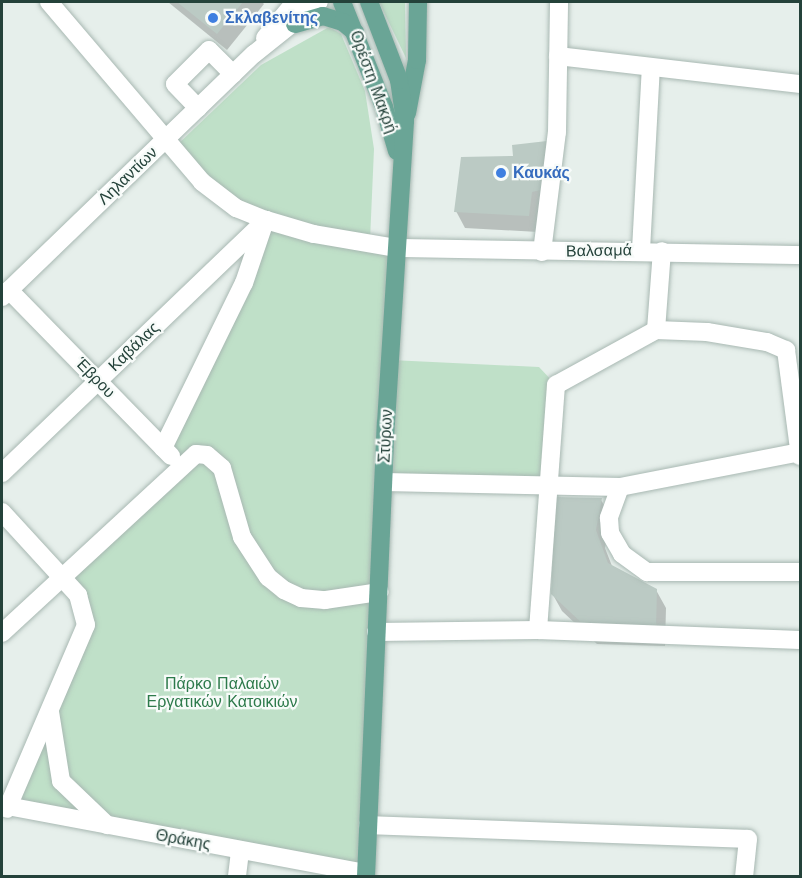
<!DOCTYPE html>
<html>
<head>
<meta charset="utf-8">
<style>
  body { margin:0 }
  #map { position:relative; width:802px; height:878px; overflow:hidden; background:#e6efeb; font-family:"Work Sans",sans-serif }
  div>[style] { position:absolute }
  .green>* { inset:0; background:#bfe0c8 }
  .shadow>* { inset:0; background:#0003 }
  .building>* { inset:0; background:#bbcac4 }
  .roads { filter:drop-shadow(0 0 2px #a8b8b2) drop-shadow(0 0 2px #a8b8b2) }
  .minor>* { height:18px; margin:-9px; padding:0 9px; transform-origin:9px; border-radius:9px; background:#fff }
  .major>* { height:18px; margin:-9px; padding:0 9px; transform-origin:9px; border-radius:9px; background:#6aa596 }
  .dots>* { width:16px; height:16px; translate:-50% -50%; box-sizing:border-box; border:3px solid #f7fbf9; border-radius:50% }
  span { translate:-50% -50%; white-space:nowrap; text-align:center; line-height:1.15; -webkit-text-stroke:4.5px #f7fbf9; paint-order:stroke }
  .shop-label { font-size:16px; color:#366cbe; font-weight:700 }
  .left { translate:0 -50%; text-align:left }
  .street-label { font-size:16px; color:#24423a }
  .park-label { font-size:16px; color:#2d7a4b }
  .frame { position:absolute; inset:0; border:3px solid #24423a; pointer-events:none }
</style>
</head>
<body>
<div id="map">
  <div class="green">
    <div style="clip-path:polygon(379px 2px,405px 2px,406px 58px)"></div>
    <div style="clip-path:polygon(329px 27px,341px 34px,365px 91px,374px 149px,370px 240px,283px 218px,235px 198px,214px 185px,176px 146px,261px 65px)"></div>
    <div style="clip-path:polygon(266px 220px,397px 248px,391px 360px,539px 367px,556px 385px,547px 483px,384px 482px,366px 873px,7px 809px,86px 625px,63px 578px,180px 466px,163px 448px)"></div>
  </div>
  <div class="shadow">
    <div style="clip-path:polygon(168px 2px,262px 2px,264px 4px,227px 50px)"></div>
    <div style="clip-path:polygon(547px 143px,538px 232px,465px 228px,456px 211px,515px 157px)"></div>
    <div style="clip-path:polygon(601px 500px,611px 517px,605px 548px,612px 566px,656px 590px,666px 608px,665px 646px,597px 644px,562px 611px,552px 593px)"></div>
  </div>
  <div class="building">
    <div style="clip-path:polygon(177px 2px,243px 2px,217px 34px)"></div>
    <div style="clip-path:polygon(547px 141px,541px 190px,532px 192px,529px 216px,454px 212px,461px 157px,513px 156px,512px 145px)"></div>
    <div style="clip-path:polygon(555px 497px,602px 498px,596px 530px,608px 563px,657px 589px,656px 629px,586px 627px,551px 594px)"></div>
  </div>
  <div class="roads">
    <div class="minor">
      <div style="left:49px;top:2px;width:236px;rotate:49.6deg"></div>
      <div style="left:202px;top:182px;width:43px;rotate:37.4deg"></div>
      <div style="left:236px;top:208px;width:32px;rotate:22deg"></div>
      <div style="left:266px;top:220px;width:50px;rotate:16.3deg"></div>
      <div style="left:314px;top:234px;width:84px;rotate:9.6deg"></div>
      <div style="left:397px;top:248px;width:403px;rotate:1deg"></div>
      <div style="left:265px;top:38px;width:47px;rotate:-50.2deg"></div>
      <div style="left:558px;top:56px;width:244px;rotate:6.6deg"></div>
      <div style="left:198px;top:108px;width:33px;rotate:-134deg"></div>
      <div style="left:175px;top:84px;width:48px;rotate:-45deg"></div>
      <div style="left:209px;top:50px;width:34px;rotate:45deg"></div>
      <div style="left:641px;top:250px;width:183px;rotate:-86.9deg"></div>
      <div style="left:542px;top:252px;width:121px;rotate:-82.9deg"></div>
      <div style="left:557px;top:132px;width:130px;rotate:-89.1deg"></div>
      <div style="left:9px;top:290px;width:232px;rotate:45.7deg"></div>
      <div style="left:2px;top:297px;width:350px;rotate:-44deg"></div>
      <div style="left:254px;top:54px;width:83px;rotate:-38.7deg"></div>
      <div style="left:656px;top:330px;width:79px;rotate:-85.7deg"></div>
      <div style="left:163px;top:448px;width:184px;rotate:-63.9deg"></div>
      <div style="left:244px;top:283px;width:62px;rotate:-71.3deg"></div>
      <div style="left:2px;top:473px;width:366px;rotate:-43.8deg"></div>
      <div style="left:384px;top:482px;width:236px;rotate:1.2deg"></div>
      <div style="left:620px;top:487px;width:183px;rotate:-11deg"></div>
      <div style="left:620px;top:487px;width:33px;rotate:110deg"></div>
      <div style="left:609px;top:518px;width:15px;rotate:86deg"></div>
      <div style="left:610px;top:533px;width:24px;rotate:60deg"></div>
      <div style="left:622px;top:554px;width:31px;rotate:36deg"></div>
      <div style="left:647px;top:572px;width:153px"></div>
      <div style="left:2px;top:512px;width:113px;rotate:47.5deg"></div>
      <div style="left:78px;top:595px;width:31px;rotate:75deg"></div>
      <div style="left:86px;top:625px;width:200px;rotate:113.2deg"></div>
      <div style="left:538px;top:630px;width:246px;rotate:-85.8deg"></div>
      <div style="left:556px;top:385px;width:114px;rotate:-28.8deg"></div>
      <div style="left:656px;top:330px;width:51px;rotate:2.2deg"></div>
      <div style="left:707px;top:332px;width:61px;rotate:9.5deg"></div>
      <div style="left:767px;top:342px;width:21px;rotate:23deg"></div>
      <div style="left:786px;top:350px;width:107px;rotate:82.5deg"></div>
      <div style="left:376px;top:632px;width:162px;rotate:-0.7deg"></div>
      <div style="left:538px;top:630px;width:262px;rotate:2.2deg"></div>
      <div style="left:2px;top:633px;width:264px;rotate:-42.7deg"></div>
      <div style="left:196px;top:454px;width:11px;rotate:5deg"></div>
      <div style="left:207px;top:455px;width:20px;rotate:41deg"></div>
      <div style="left:222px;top:468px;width:72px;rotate:73.8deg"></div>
      <div style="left:242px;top:537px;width:48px;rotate:57deg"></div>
      <div style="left:268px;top:577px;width:21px;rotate:39deg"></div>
      <div style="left:284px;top:590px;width:19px;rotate:25deg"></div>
      <div style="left:301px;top:598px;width:24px;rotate:5deg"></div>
      <div style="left:325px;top:600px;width:55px;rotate:-8.4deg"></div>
      <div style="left:50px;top:712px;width:70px;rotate:80.9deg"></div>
      <div style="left:61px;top:781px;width:64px;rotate:43.7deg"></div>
      <div style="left:2px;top:805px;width:370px;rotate:10.6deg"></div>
      <div style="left:368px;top:825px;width:380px;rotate:2.1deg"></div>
      <div style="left:748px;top:839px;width:37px;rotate:96deg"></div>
      <div style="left:237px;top:876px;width:26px;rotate:-83deg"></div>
    </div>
    <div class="major">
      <div style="left:342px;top:2px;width:113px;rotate:68.2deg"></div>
      <div style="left:384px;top:107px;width:46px;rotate:73.5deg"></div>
      <div style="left:295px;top:24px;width:29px;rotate:-16deg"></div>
      <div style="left:323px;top:16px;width:21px;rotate:17deg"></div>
      <div style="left:343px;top:22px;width:16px;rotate:40deg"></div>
      <div style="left:407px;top:113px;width:54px;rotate:-79.3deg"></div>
      <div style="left:417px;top:60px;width:58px;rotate:-89deg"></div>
      <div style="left:366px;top:876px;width:453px;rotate:-87.5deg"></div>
      <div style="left:386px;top:423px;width:303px;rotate:-86.4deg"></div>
      <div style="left:405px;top:121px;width:41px;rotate:-98.3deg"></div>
      <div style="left:399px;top:80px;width:84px;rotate:-111deg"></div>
    </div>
  </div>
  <div class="dots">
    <div style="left:213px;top:18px;background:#3f7fe0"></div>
    <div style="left:501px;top:173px;background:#3f7fe0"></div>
  </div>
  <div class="shop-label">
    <span class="left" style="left:225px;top:18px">Σκλαβενίτης</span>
    <span class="left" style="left:513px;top:173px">Καυκάς</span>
  </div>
  <div class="street-label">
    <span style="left:373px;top:82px;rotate:70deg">Ορέστη Μακρή</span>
    <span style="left:128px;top:176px;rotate:-44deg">Ληλαντίων</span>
    <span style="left:599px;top:251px;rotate:-1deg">Βαλσαμά</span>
    <span style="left:134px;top:347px;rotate:-44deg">Καβάλας</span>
    <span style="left:95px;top:378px;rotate:46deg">Έβρου</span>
    <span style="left:386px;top:436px;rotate:-87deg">Στύρων</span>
    <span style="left:183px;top:840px;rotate:10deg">Θράκης</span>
  </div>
  <div class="park-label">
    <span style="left:222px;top:693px">Πάρκο Παλαιών<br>Εργατικών Κατοικιών</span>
  </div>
  <div class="frame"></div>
</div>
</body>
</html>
